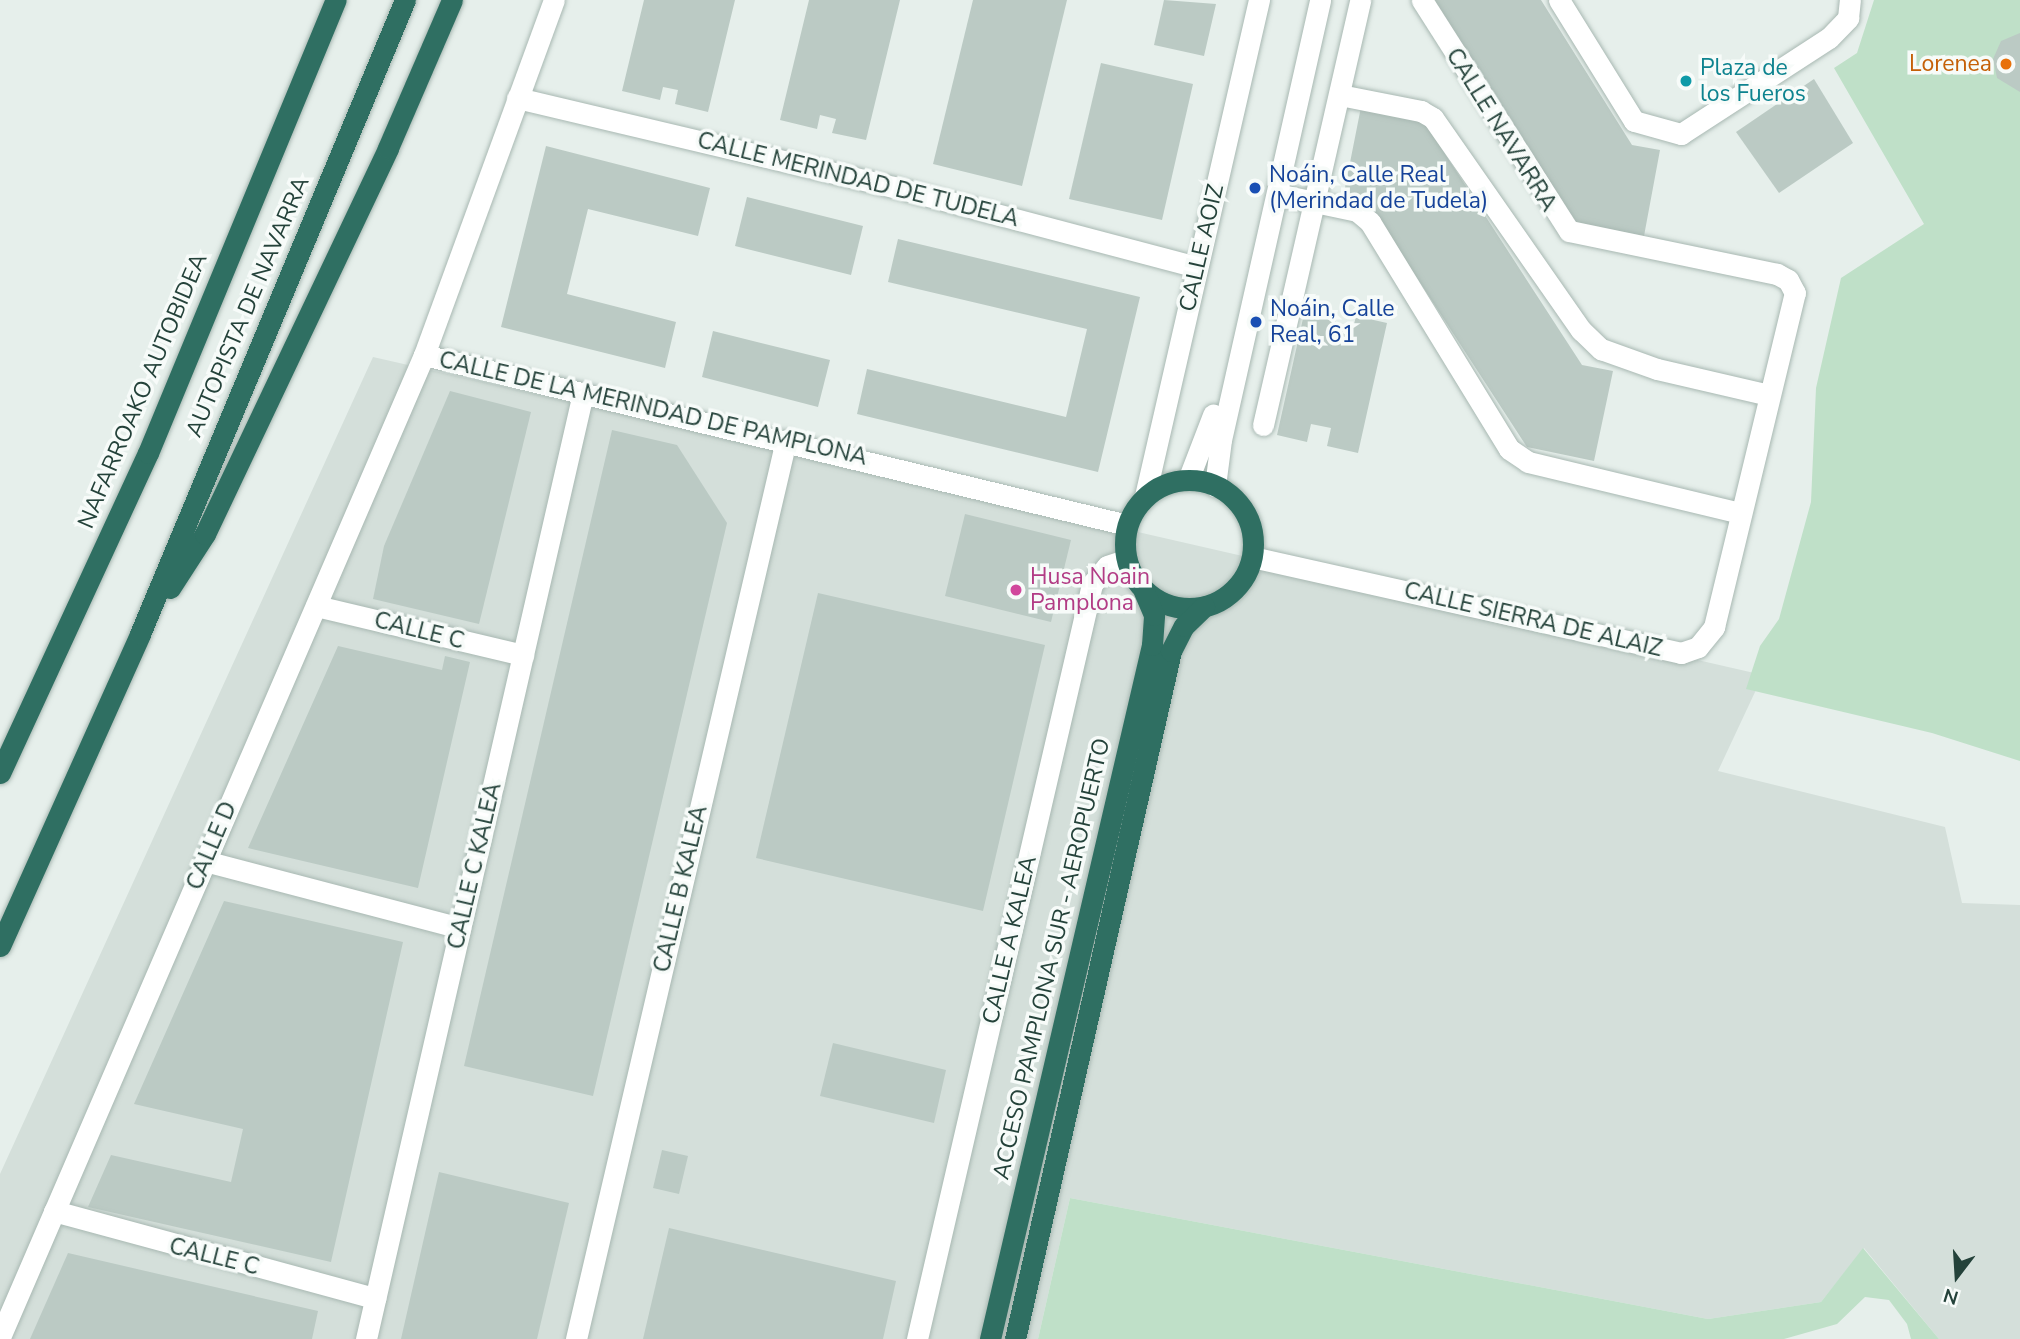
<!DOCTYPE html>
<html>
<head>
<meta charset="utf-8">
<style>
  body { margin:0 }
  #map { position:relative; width:2020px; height:1339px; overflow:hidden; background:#e6efeb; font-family:"Nunito Sans",sans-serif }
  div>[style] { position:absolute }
  .built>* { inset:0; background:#d4dfda }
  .green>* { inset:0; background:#bfe0c8 }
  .building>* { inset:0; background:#bbcac4 }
  .roads { filter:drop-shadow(0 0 2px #a8b8b2) drop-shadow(0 0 2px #a8b8b2) }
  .minor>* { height:21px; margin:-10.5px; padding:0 10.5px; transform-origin:10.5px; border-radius:10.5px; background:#fff }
  .highway>* { height:21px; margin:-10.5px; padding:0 10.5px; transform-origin:10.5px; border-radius:10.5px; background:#2f6f62 }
  .highway>.ring { margin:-10.5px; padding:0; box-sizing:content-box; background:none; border:21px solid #2f6f62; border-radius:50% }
  .dots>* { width:19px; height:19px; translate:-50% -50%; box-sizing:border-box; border:4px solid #f7fbf9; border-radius:50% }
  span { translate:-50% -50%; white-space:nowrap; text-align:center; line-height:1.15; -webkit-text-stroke:7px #f7fbf9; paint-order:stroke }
  .food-label { font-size:23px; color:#c56008 }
  .right { translate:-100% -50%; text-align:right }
  .culture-label { font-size:23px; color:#0d838f }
  .left { translate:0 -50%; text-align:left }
  .street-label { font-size:23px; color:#24423a }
  .transit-label { font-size:23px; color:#164399 }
  .hotel-label { font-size:23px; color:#b23c85 }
  .north { position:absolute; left:1922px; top:1241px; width:70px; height:70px; -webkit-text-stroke:5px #f7fbf9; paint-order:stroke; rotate:197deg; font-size:19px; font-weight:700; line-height:28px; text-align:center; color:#24423a }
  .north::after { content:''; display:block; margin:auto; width:24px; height:32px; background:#24423a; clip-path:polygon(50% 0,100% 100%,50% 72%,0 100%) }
</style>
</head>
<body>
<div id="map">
  <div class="built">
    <div style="clip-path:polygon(373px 357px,1763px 675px,1718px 771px,1945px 827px,1962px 903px,2020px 905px,2020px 1339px,1939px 1339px,1864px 1248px,1821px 1302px,1708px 1319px,1070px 1198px,1038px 1339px,0 1339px,0 1174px)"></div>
  </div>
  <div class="green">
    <div style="clip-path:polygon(1874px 0,2020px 0,2020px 761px,1932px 733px,1746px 689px,1760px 646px,1779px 619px,1811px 502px,1816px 388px,1841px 278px,1924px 224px,1834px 68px,1857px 53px)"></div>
    <div style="clip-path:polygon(1070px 1198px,1708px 1319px,1821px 1302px,1863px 1248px,1939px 1339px,1911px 1339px,1907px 1324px,1889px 1300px,1865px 1297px,1837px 1324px,1784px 1339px,1038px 1339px)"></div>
  </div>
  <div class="building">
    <div style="clip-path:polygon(644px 0,735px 0,708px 112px,675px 104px,678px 90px,663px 87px,660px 100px,622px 91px)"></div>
    <div style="clip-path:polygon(809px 0,900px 0,866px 140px,832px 133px,836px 119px,820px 115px,817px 129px,780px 120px)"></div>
    <div style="clip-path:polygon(973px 0,1067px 0,1022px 186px,933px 164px)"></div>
    <div style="clip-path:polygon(1164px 0,1216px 4px,1204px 56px,1154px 45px)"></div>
    <div style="clip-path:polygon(1435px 0,1541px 0,1632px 145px,1660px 150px,1644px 236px,1569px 222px,1433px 8px)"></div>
    <div style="clip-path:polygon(2020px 33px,2020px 92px,1997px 78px,1993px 59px,2001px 41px)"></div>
    <div style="clip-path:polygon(1101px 63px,1193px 84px,1162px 220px,1069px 199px)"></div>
    <div style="clip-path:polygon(1814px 79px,1853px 143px,1779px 193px,1736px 132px)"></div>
    <div style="clip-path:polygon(1361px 107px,1423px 120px,1582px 365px,1613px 371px,1594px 461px,1527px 447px,1369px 204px,1343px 198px)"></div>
    <div style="clip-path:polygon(546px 146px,710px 188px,698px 236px,588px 209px,567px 294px,676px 322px,665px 368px,501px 327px)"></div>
    <div style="clip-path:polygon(747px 197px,863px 226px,851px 275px,735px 246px)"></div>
    <div style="clip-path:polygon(898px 239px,1140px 297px,1098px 472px,857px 414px,867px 369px,1066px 417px,1087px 329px,888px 282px)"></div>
    <div style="clip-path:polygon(1306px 305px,1338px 312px,1334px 329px,1352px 333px,1356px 316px,1387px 323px,1358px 453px,1327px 446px,1331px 428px,1311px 424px,1307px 442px,1277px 435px)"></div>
    <div style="clip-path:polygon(713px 331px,830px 360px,818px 407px,702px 377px)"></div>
    <div style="clip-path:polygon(450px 391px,531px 412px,479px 624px,373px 599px,384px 546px)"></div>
    <div style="clip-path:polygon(612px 430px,677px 445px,727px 523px,593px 1096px,464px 1066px)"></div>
    <div style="clip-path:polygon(965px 514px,1071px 540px,1051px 622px,945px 596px)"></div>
    <div style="clip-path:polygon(818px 593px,1045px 645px,983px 911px,756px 858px)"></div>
    <div style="clip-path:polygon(338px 646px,442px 670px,445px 656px,470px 662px,418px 888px,248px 848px)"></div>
    <div style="clip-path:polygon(224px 901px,403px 942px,331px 1262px,88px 1207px,111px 1155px,231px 1182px,243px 1129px,134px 1104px)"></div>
    <div style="clip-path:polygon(833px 1043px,946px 1070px,934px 1123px,820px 1096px)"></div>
    <div style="clip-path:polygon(662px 1150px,688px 1156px,679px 1194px,653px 1188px)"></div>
    <div style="clip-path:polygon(439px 1172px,569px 1203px,537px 1339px,401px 1339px)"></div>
    <div style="clip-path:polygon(669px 1228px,896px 1281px,883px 1339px,643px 1339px)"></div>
    <div style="clip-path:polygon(68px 1253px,318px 1311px,312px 1339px,30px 1339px)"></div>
  </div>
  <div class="roads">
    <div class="minor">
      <div style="left:1559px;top:0;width:142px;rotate:58.2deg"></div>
      <div style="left:1634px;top:121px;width:49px;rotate:15.5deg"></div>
      <div style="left:1681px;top:134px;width:176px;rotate:-33deg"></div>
      <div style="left:1829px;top:38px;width:28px;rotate:-46deg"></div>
      <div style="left:1848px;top:18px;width:18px;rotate:-84deg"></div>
      <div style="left:1340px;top:95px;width:83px;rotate:11.2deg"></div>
      <div style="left:1421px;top:111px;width:14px;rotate:30deg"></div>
      <div style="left:1433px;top:118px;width:259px;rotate:55.1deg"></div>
      <div style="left:1581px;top:330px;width:28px;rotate:44deg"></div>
      <div style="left:1601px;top:349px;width:59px;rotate:19.7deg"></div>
      <div style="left:1657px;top:369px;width:115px;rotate:13.1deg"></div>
      <div style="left:517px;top:98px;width:387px;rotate:13.3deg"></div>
      <div style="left:894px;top:187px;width:313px;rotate:14.8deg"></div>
      <div style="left:1277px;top:194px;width:82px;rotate:12deg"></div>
      <div style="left:1357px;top:211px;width:17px;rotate:40deg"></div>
      <div style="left:1370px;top:222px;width:266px;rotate:58.5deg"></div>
      <div style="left:1509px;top:449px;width:23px;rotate:34deg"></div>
      <div style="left:1528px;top:462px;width:218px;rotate:13.5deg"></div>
      <div style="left:424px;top:355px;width:723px;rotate:13.59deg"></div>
      <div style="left:1263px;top:425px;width:436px;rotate:-77.1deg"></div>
      <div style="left:1188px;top:480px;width:70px;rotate:-69deg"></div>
      <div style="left:1215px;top:486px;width:46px;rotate:-82.6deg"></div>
      <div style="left:1221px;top:440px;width:451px;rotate:-77.3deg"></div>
      <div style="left:1145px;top:496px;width:509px;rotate:-77.06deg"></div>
      <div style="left:1252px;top:557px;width:440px;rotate:12.6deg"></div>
      <div style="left:1681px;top:653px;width:18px;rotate:-19deg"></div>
      <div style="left:1698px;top:647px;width:26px;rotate:-51deg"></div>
      <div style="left:1714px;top:627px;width:344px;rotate:-76.4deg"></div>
      <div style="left:1795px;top:293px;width:15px;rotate:-118deg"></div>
      <div style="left:1788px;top:280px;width:13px;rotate:-151deg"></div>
      <div style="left:1777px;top:274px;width:212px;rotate:-168.3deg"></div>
      <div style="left:1569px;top:231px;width:274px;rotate:-122.5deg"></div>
      <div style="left:316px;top:606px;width:213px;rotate:13.3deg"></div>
      <div style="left:205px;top:861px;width:264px;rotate:14.7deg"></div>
      <div style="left:54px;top:1211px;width:333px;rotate:15.2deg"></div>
      <div style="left:0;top:1337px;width:1070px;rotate:-66.65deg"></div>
      <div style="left:424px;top:355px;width:378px;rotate:-69.9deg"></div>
      <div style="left:366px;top:1339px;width:971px;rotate:-77.08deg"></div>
      <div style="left:576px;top:1339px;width:923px;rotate:-76.85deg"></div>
      <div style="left:917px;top:1339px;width:775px;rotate:-76.95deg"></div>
      <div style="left:1092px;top:584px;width:23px;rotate:-50deg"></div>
      <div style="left:1107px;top:566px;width:20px;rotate:-18deg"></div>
    </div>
    <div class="highway">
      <div class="ring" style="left:1125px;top:480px;width:107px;height:107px"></div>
      <div style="left:170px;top:588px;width:64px;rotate:-57.1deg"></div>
      <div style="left:205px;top:534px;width:427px;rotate:-64.6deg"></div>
      <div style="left:388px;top:148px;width:161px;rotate:-66.6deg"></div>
      <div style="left:0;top:773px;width:353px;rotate:-65.2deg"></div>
      <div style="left:148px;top:453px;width:490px;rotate:-67.5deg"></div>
      <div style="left:0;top:946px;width:342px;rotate:-65.8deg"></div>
      <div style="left:140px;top:634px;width:687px;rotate:-67.32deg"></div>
      <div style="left:990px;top:1339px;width:713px;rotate:-76.86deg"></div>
      <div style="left:1152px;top:645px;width:30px;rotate:-86deg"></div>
      <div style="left:1154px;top:615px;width:26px;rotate:-113deg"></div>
      <div style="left:1015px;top:1339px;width:705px;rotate:-77.22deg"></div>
      <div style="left:1171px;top:651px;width:28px;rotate:-63deg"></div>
      <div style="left:1184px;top:626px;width:28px;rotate:-44deg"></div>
    </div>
  </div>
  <div class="dots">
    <div style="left:2006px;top:64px;background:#e8710a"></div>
    <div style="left:1686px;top:81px;background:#0f9aa8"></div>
    <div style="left:1255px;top:188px;background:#1a4fb4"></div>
    <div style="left:1256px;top:322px;background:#1a4fb4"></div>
    <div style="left:1016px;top:590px;background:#d1479c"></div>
  </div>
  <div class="food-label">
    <span class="right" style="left:1992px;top:64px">Lorenea</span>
  </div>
  <div class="culture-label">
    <span class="left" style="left:1700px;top:81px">Plaza de<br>los Fueros</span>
  </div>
  <div class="street-label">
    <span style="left:1501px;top:130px;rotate:58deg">CALLE NAVARRA</span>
    <span style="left:858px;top:180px;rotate:14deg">CALLE MERINDAD DE TUDELA</span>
    <span style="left:1202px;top:248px;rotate:-77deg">CALLE AOIZ</span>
    <span style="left:248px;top:307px;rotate:-67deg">AUTOPISTA DE NAVARRA</span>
    <span style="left:143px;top:391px;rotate:-67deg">NAFARROAKO AUTOBIDEA</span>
    <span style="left:653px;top:409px;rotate:13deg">CALLE DE LA MERINDAD DE PAMPLONA</span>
    <span style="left:1533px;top:620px;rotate:13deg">CALLE SIERRA DE ALAIZ</span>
    <span style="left:419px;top:631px;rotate:14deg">CALLE C</span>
    <span style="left:212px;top:846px;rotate:-67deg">CALLE D</span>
    <span style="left:475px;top:866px;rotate:-77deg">CALLE C KALEA</span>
    <span style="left:681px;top:889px;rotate:-77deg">CALLE B KALEA</span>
    <span style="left:1010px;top:940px;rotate:-77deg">CALLE A KALEA</span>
    <span style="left:1052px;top:959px;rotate:-77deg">ACCESO PAMPLONA SUR - AEROPUERTO</span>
    <span style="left:214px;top:1257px;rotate:14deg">CALLE C</span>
  </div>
  <div class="transit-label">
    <span class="left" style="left:1269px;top:188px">Noáin, Calle Real<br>(Merindad de Tudela)</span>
    <span class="left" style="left:1270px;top:322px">Noáin, Calle<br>Real, 61</span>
  </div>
  <div class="hotel-label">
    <span class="left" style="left:1030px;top:590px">Husa Noain<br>Pamplona</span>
  </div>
  <div class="north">N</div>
</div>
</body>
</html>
